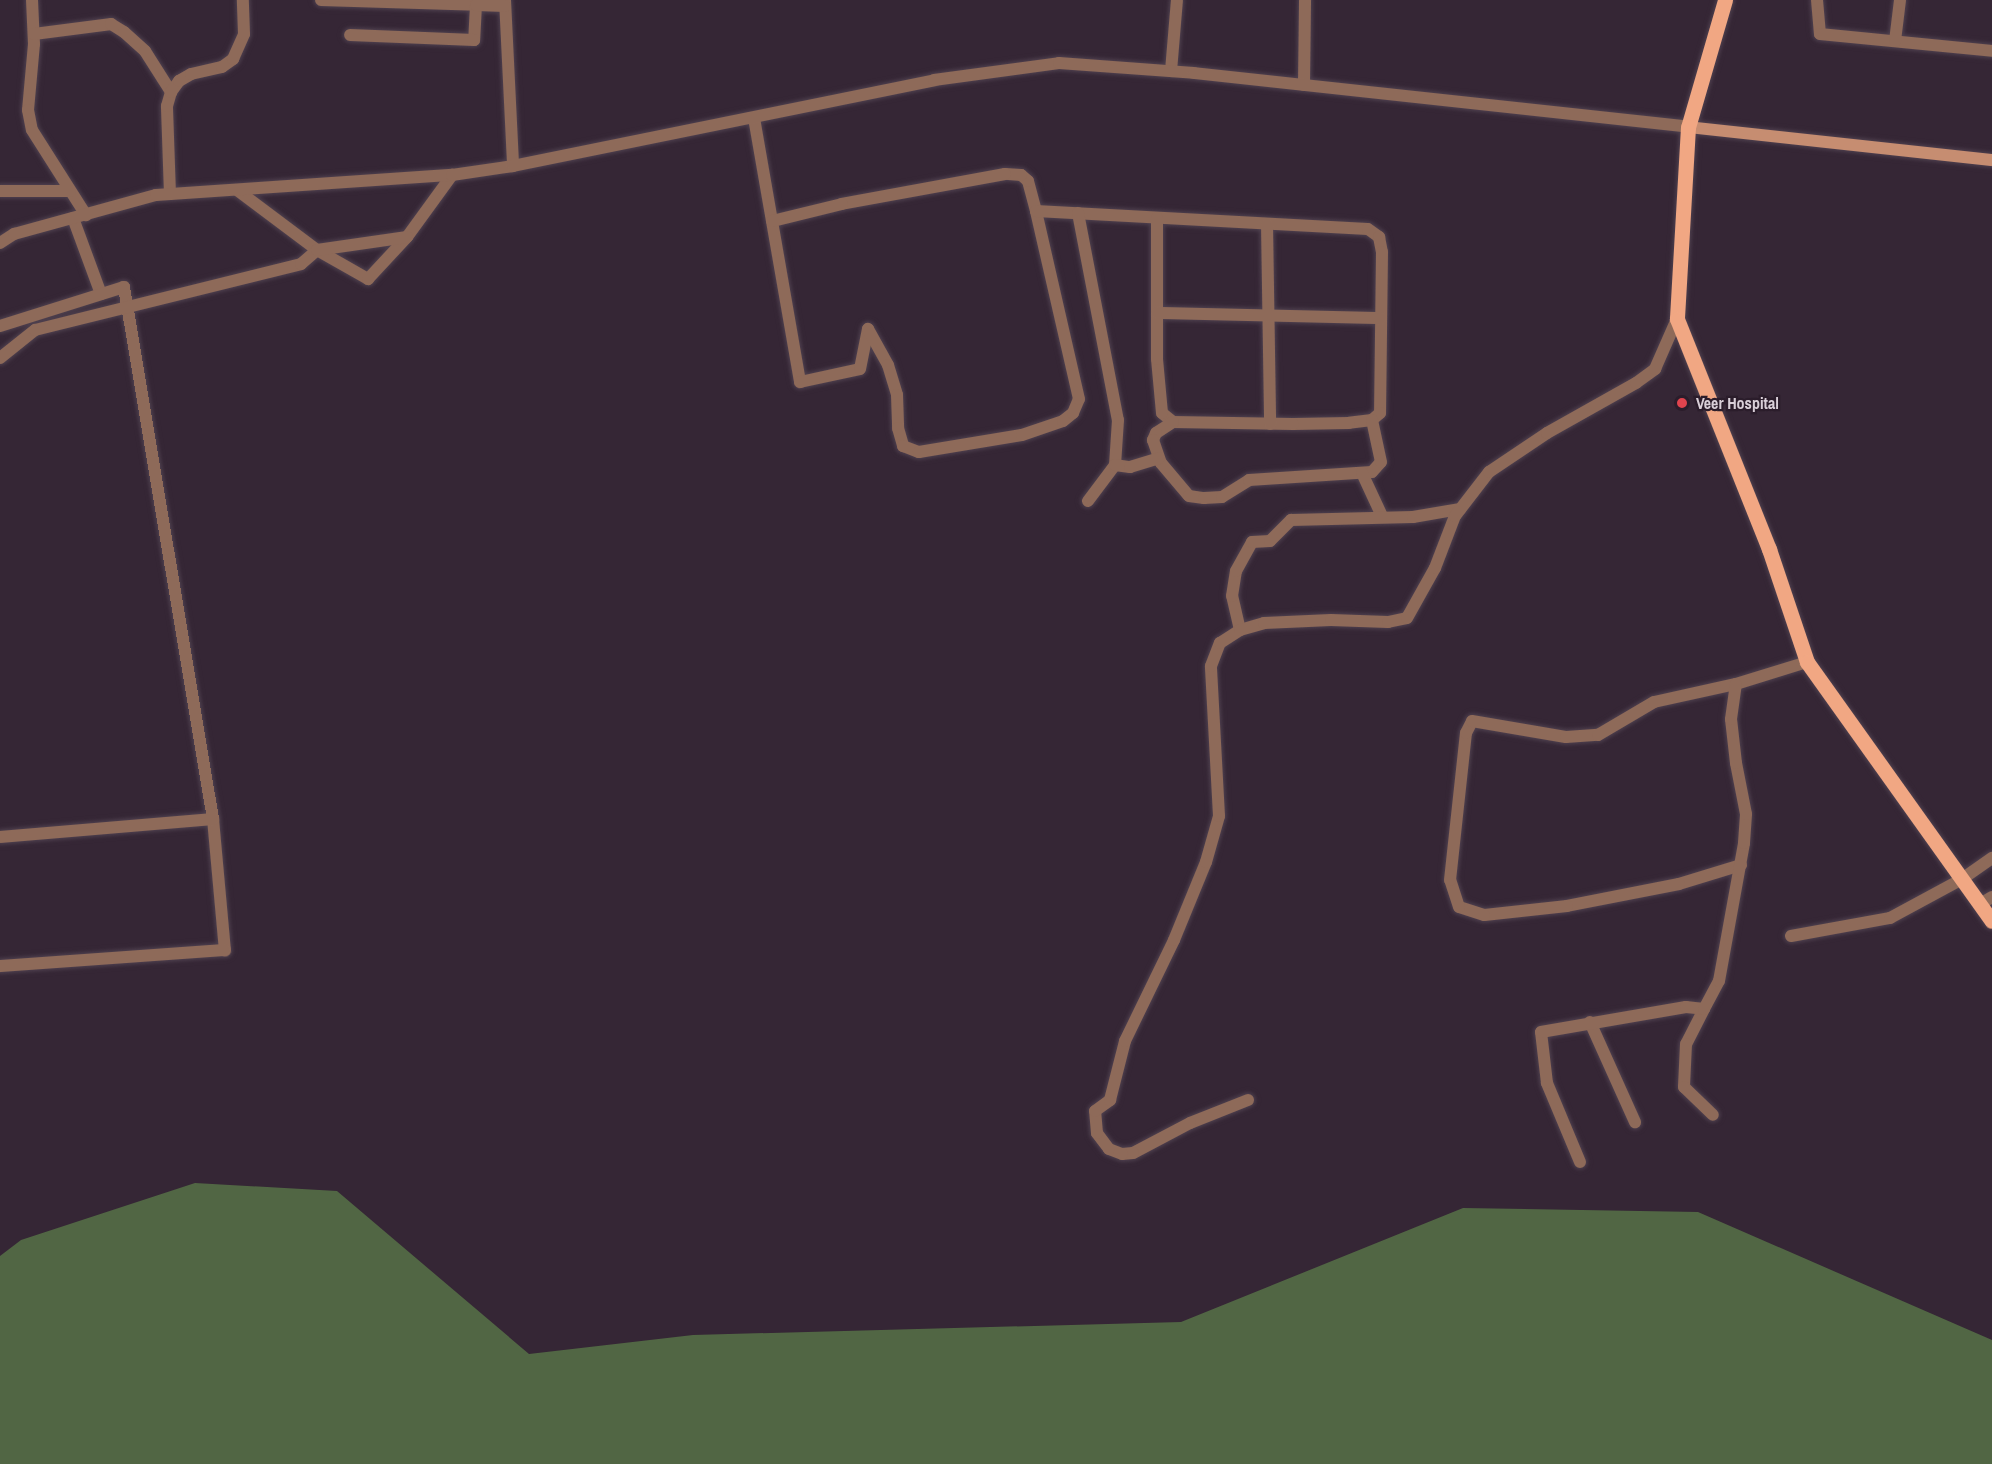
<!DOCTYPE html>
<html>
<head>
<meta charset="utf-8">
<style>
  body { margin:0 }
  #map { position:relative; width:1992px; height:1464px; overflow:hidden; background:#352635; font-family:"Archivo Narrow",sans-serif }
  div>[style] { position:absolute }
  .forest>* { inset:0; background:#516644 }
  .roads { filter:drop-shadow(0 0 2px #4f414f) drop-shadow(0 0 2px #4f414f) }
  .minor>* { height:12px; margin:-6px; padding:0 6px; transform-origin:6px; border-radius:6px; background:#8e6a59 }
  .tertiary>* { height:12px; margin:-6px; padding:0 6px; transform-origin:6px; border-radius:6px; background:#8e6a59 }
  .secondary>* { height:12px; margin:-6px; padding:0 6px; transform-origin:6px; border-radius:6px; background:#c68d71 }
  .primary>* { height:15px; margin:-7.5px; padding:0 7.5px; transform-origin:7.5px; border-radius:7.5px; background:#f1a783 }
  .dots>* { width:16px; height:16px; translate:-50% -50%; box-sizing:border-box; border:3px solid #2b1d2b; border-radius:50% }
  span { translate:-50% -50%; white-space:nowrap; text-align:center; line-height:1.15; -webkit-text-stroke:4.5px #2b1d2b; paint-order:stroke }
  .poi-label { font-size:16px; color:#d9cfd8; font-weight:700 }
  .left { translate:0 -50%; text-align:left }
</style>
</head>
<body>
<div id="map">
  <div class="forest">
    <div style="clip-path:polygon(195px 1183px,337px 1191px,529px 1354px,693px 1335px,1181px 1322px,1463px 1208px,1698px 1212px,1992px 1340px,1992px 1464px,0 1464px,0 1256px,21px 1240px)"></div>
  </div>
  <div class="roads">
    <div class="minor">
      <div style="left:32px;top:0;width:44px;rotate:87.4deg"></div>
      <div style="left:34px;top:44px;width:66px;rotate:95.2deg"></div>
      <div style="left:28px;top:110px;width:20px;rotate:79deg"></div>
      <div style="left:32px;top:130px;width:101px;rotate:57.6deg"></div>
      <div style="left:321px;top:0;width:155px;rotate:1.8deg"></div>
      <div style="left:476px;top:5px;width:35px;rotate:93deg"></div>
      <div style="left:474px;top:40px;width:124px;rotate:-177.7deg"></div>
      <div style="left:505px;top:0;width:166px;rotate:87.2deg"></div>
      <div style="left:1817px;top:0;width:34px;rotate:85deg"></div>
      <div style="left:1820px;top:34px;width:173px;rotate:5.6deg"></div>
      <div style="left:476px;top:5px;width:29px;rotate:2deg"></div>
      <div style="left:34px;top:34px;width:78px;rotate:-7.4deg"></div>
      <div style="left:111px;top:24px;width:15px;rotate:32deg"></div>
      <div style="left:124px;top:32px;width:28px;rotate:42deg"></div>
      <div style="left:145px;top:51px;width:49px;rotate:57.6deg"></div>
      <div style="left:1895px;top:41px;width:41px;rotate:-83deg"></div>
      <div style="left:1171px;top:71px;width:71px;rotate:-85.2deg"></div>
      <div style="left:1304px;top:85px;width:85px;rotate:-89.3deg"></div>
      <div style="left:754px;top:118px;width:268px;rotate:80.1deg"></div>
      <div style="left:800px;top:382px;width:61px;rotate:-12.2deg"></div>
      <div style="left:860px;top:369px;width:41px;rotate:-78.7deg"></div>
      <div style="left:868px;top:329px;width:41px;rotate:60.9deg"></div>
      <div style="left:888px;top:365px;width:31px;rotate:73deg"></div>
      <div style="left:897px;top:395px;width:33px;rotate:88deg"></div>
      <div style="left:898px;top:428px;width:19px;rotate:74deg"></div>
      <div style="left:903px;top:446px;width:17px;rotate:21deg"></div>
      <div style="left:919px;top:452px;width:104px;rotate:-9.4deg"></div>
      <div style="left:1022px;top:435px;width:43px;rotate:-18.9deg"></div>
      <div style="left:1063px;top:421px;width:13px;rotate:-39deg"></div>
      <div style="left:1073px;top:413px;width:15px;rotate:-67deg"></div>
      <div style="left:1079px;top:399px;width:193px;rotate:-102.9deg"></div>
      <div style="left:1036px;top:211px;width:31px;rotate:-105deg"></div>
      <div style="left:1028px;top:181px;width:9px;rotate:-139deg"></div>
      <div style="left:1021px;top:175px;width:16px;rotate:-176deg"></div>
      <div style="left:1005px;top:174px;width:166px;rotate:169.6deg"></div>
      <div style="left:842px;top:204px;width:72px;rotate:166.3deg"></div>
      <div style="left:237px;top:190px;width:100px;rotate:36.9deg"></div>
      <div style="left:317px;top:250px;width:59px;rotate:29.6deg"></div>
      <div style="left:368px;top:279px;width:57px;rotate:-47.1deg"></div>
      <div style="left:407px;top:237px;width:77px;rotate:-54deg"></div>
      <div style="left:0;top:191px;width:70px"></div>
      <div style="left:170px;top:194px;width:88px;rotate:-92deg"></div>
      <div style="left:167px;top:106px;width:15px;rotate:-74deg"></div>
      <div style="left:171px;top:92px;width:14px;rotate:-54deg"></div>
      <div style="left:179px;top:81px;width:14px;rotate:-30deg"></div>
      <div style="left:191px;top:74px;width:32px;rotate:-13deg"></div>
      <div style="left:222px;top:67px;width:14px;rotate:-36deg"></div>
      <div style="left:233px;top:59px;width:27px;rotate:-66deg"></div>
      <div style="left:244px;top:34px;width:34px;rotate:-92deg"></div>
      <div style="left:1036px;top:211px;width:332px;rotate:3.1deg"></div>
      <div style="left:1368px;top:229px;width:14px;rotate:36deg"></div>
      <div style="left:1379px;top:237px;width:15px;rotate:79deg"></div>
      <div style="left:1382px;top:252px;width:161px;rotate:90.7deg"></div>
      <div style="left:1380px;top:413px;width:11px;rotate:139deg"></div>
      <div style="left:1372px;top:420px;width:23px;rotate:173deg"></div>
      <div style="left:1349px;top:423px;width:56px;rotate:179deg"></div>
      <div style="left:1293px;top:424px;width:120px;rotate:-179deg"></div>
      <div style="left:1173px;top:422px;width:14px;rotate:-141deg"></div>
      <div style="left:1162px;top:413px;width:54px;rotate:-95.3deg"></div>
      <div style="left:1157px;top:359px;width:141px;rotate:-90deg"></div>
      <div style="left:1078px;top:213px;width:211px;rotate:79.1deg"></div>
      <div style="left:1118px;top:420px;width:45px;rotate:93.8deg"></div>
      <div style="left:1115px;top:465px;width:45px;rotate:126.9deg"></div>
      <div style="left:73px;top:218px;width:81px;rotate:69.8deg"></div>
      <div style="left:1267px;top:224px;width:200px;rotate:89.1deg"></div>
      <div style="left:1157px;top:313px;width:224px;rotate:1.3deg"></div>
      <div style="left:0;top:326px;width:130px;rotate:-17.5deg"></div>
      <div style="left:124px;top:287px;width:539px;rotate:80.5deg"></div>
      <div style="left:213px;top:819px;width:132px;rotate:84.8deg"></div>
      <div style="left:225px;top:950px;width:226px;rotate:175.9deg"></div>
      <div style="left:0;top:358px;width:45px;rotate:-38.7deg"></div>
      <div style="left:35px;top:330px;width:274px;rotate:-13.9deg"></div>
      <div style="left:301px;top:264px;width:21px;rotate:-41deg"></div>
      <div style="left:317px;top:250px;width:91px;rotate:-8.2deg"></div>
      <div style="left:1173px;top:422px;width:20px;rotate:147deg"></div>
      <div style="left:1156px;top:433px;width:8px;rotate:113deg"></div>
      <div style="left:1153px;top:440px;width:24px;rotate:71deg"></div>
      <div style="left:1161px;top:463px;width:43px;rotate:49.7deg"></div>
      <div style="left:1189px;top:496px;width:15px;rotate:8deg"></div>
      <div style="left:1204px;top:498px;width:18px;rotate:-3deg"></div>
      <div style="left:1222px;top:497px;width:32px;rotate:-32deg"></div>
      <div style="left:1249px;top:480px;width:123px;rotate:-3.7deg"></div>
      <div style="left:1372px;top:472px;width:13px;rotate:-48deg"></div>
      <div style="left:1381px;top:462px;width:43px;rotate:-102.1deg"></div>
      <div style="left:1115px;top:465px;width:15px;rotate:8deg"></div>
      <div style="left:1130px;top:467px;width:30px;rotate:-17deg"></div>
      <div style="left:1362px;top:473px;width:47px;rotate:65.1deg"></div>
      <div style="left:1240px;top:630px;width:35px;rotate:-103deg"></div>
      <div style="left:1232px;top:596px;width:25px;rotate:-81deg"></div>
      <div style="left:1236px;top:571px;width:33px;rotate:-61deg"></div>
      <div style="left:1252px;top:542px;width:18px;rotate:-3deg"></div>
      <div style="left:1270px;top:541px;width:30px;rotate:-45deg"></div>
      <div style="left:1291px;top:520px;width:122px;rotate:-1.4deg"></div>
      <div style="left:1413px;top:517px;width:48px;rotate:-9.7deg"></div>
      <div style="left:0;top:837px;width:214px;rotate:-4.8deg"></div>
      <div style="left:1741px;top:865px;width:65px;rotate:163deg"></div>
      <div style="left:1679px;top:884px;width:114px;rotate:168.9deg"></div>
      <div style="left:1567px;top:906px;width:83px;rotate:173.8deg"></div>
      <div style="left:1484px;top:915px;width:26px;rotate:-162deg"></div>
      <div style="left:1459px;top:907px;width:28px;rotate:-108deg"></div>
      <div style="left:1450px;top:880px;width:148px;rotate:-83.8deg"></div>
      <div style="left:1466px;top:733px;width:13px;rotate:-63deg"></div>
      <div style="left:1472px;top:721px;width:95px;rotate:9.7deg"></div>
      <div style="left:1566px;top:737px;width:32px;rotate:-4deg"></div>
      <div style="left:1598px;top:735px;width:65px;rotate:-30.5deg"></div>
      <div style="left:1654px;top:702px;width:84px;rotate:-12.4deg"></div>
      <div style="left:1736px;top:684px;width:74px;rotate:-17.2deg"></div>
      <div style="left:1980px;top:904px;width:14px;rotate:-30deg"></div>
      <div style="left:1791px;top:936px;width:101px;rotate:-10.3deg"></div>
      <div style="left:1890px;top:918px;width:82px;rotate:-28.4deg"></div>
      <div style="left:1962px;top:879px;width:37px;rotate:-35deg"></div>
      <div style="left:1704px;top:1009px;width:39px;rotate:117deg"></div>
      <div style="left:1686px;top:1044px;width:43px;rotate:92.7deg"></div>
      <div style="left:1684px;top:1087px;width:40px;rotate:44deg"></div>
      <div style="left:1590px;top:1022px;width:110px;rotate:65.8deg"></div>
      <div style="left:1248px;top:1100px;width:62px;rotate:158.4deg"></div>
      <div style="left:1190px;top:1123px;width:64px;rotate:152.2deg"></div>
      <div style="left:1133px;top:1153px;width:11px;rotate:175deg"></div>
      <div style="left:1122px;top:1154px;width:14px;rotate:-159deg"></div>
      <div style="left:1109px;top:1149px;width:20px;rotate:-127deg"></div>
      <div style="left:1097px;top:1133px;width:22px;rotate:-95deg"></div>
      <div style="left:1095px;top:1111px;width:19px;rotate:-36deg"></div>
      <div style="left:1110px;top:1100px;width:61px;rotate:-75.7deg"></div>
      <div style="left:1125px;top:1041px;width:112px;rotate:-64.1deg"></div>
      <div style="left:1174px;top:940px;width:84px;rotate:-67.7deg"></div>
      <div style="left:1206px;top:862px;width:48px;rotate:-74.2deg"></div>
      <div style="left:1219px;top:816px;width:150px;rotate:-93.1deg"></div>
      <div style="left:1211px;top:666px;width:25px;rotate:-69deg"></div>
      <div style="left:1220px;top:643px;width:24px;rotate:-33deg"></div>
      <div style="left:1240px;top:630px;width:25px;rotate:-16deg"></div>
      <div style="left:1264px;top:623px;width:67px;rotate:-2.6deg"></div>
      <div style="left:1331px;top:620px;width:57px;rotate:2deg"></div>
      <div style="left:1388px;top:622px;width:19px;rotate:-12deg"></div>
      <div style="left:1407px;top:618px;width:57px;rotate:-60.8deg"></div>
      <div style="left:1435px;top:568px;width:56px;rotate:-69deg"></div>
      <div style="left:1455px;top:516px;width:56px;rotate:-52.3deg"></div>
      <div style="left:1489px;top:472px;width:70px;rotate:-33.9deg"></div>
      <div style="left:1547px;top:433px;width:102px;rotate:-29.3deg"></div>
      <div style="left:1636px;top:383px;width:24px;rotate:-36deg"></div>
      <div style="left:1655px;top:369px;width:55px;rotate:-66.3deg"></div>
      <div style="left:1580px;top:1162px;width:86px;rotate:-112.7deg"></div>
      <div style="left:1547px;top:1083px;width:51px;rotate:-96.7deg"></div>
      <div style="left:1541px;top:1032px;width:147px;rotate:-9.8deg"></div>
      <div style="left:1686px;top:1007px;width:18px;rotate:6deg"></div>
      <div style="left:1704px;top:1009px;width:32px;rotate:-62deg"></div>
      <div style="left:1719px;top:981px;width:140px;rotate:-79.7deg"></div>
      <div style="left:1744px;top:843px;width:29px;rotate:-86deg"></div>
      <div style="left:1746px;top:814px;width:52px;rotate:-101.1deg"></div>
      <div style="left:1736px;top:763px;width:44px;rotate:-96.5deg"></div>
      <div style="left:1731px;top:719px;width:35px;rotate:-82deg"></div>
    </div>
    <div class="tertiary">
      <div style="left:0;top:243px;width:17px;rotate:-33deg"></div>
      <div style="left:14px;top:234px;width:147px;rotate:-15.4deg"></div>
      <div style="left:156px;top:195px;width:297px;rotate:-3.9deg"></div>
      <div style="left:452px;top:175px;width:62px;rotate:-8.4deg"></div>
      <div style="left:513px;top:166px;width:430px;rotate:-11.5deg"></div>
      <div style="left:934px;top:80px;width:126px;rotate:-7.7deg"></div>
      <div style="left:1059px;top:63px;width:135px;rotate:4.2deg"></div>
      <div style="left:1194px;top:73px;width:497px;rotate:6.2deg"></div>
    </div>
    <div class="secondary">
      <div style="left:1688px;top:127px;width:306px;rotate:6.2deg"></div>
    </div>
    <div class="primary">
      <div style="left:1725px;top:0;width:132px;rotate:106.2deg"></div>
      <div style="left:1688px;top:127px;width:192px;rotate:93.3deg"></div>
      <div style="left:1677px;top:319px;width:248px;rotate:68.2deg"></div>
      <div style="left:1769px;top:549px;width:119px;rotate:71.4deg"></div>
      <div style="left:1807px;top:662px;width:318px;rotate:54.5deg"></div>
    </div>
  </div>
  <div class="dots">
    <div style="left:1682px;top:403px;background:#e0444e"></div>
  </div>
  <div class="poi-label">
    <span class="left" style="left:1696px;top:403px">Veer Hospital</span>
  </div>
</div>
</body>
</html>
